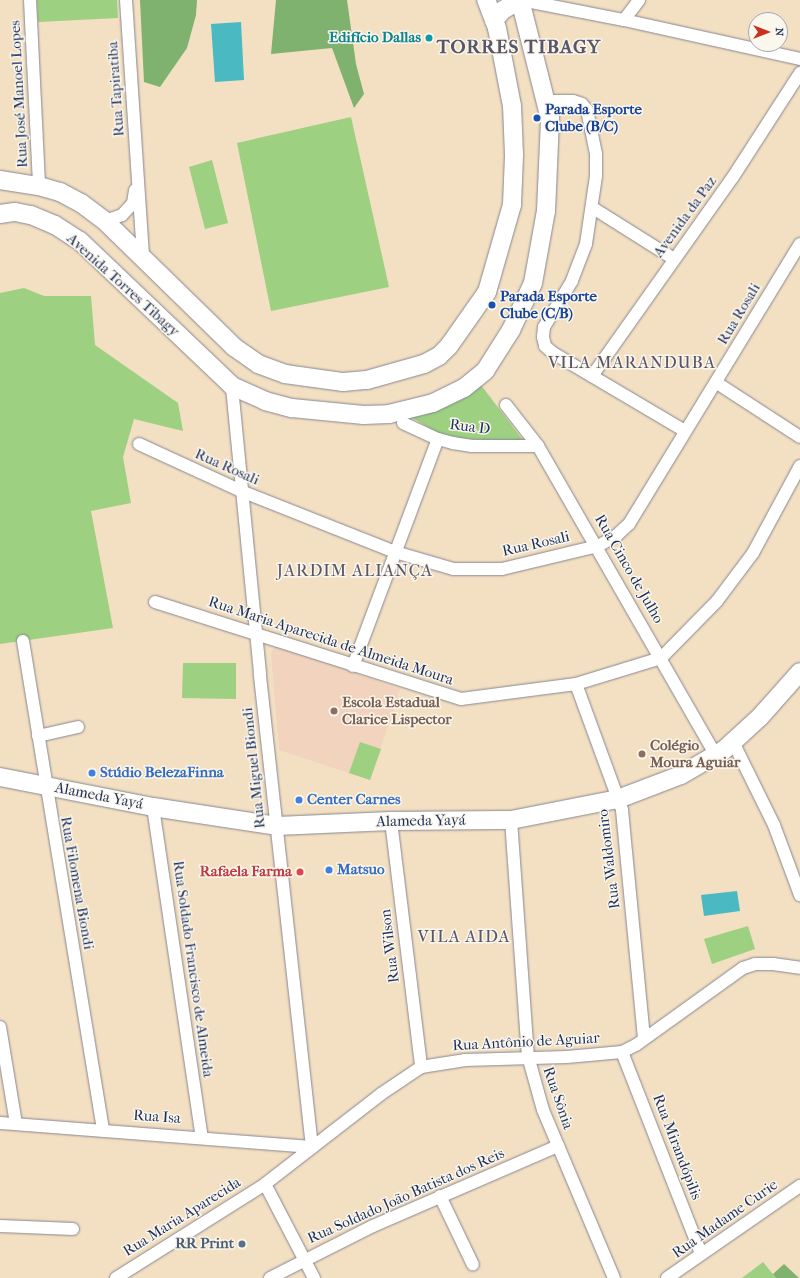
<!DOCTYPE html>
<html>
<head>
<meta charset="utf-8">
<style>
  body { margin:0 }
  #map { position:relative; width:800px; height:1278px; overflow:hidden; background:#f3dfc2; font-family:"IM FELL French Canon",serif }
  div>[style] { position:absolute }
  .built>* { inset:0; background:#f2d4be }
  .green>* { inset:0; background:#9dd080 }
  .forest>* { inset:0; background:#7eb26e }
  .water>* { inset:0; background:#4ab9c2 }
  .roads { filter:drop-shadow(0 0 1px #878790) drop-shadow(0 0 1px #878790) }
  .street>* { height:12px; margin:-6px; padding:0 6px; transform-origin:6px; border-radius:6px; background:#fff }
  .secondary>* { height:18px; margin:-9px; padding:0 9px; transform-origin:9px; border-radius:9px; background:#fff }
  .dots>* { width:11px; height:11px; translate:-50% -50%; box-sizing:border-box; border:2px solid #fbf7ec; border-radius:50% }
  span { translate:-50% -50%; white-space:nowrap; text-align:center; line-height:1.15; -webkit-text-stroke:3px #fbf7ec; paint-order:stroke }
  .culture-label { font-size:15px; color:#0d838f; font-weight:700 }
  .right { translate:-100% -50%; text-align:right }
  .street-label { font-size:15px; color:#1b2f5e }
  .transit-label { font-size:15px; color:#164399; font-weight:700 }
  .left { translate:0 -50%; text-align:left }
  .education-label { font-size:15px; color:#785e54; font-weight:700 }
  .shop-label { font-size:15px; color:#366cbe; font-weight:700 }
  .health-label { font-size:15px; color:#be3a42; font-weight:700 }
  .service-label { font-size:15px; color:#4e5e75; font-weight:700 }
  .quarter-label { font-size:17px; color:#59566a; letter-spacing:1px }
  .district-label { font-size:19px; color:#59566a; font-weight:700; letter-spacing:1px }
  .north { position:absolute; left:748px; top:12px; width:40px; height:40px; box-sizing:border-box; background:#fbf7ec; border:1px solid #a1a7b3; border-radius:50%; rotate:90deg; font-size:11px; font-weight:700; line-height:16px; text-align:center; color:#1b2f5e }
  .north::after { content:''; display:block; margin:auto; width:14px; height:18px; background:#c8321e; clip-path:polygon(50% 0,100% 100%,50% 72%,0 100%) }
</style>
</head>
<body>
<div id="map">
  <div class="built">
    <div style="clip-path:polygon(277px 646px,400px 689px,370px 780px,279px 750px,271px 655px,272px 650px)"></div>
  </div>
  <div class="green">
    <div style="clip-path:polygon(37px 0,117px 0,118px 18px,38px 22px)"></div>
    <div style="clip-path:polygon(351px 117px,389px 287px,271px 311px,237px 143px)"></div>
    <div style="clip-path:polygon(212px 160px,228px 223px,205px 229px,189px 167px)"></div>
    <div style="clip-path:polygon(24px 288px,44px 296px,91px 296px,95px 345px,178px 403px,183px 431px,134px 419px,123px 457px,131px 503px,91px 511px,113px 628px,0 644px,0 293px)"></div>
    <div style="clip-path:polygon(481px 385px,525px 443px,445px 437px,404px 413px)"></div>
    <div style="clip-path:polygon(183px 663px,236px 663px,236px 699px,182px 698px)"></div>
    <div style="clip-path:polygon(360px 742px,381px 749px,370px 780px,349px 773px)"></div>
    <div style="clip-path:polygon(748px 926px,755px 949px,712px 964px,704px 939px)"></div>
    <div style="clip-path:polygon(763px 1262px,776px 1278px,742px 1278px)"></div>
  </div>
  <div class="forest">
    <div style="clip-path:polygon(140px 0,197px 0,196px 15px,187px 48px,160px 87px,144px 82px)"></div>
    <div style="clip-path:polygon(276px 0,347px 0,356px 64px,364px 94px,354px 108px,332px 48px,271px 54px)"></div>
    <div style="clip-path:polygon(784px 1264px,799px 1278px,776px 1278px,773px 1274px)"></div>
  </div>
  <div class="water">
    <div style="clip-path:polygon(241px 22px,244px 80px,215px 82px,211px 24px)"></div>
    <div style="clip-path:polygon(737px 891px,740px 911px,704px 916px,701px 895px)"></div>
  </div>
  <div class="roads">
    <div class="street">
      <div style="left:30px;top:0;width:186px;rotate:87.2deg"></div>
      <div style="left:126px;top:0;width:260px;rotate:86.2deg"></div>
      <div style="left:521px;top:0;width:105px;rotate:11deg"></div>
      <div style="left:624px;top:20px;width:180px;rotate:12.5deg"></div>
      <div style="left:624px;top:20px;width:25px;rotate:-53deg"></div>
      <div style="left:547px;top:101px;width:26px"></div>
      <div style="left:573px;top:101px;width:9px;rotate:18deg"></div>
      <div style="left:582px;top:104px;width:8px;rotate:50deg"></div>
      <div style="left:587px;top:110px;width:45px;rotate:78.4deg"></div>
      <div style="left:596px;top:154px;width:22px;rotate:90deg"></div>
      <div style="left:596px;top:176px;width:69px;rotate:98.4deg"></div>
      <div style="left:586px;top:244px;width:40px;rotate:111deg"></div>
      <div style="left:572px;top:281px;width:54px;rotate:121.3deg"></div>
      <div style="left:544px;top:327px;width:10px;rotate:96deg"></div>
      <div style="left:543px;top:337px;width:9px;rotate:77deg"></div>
      <div style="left:545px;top:346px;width:11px;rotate:41deg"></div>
      <div style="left:553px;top:353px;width:153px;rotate:30.6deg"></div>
      <div style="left:593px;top:208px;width:96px;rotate:32.2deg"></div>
      <div style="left:105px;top:221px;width:18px;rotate:-19deg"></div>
      <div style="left:122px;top:215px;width:16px;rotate:-47deg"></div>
      <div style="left:133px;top:203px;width:13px;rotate:-81deg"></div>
      <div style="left:592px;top:376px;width:244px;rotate:-54.7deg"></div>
      <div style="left:733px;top:177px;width:124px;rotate:-57.2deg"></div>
      <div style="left:717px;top:383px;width:99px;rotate:33deg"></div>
      <div style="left:506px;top:405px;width:52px;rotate:52deg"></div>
      <div style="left:538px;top:446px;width:357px;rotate:60.1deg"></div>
      <div style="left:403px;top:423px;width:38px;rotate:25deg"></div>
      <div style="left:438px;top:439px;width:16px;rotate:15deg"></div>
      <div style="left:453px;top:443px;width:19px;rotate:9deg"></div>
      <div style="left:472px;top:446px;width:66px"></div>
      <div style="left:139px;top:444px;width:112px;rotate:24.7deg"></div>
      <div style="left:241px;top:491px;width:166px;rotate:21.6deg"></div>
      <div style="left:395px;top:552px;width:60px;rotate:16.3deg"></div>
      <div style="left:453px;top:569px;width:49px"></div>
      <div style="left:502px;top:569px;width:99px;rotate:-13.5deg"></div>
      <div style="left:598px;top:546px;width:21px;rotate:-29deg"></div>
      <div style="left:616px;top:536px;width:18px;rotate:-43deg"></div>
      <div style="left:629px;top:524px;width:328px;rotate:-58.6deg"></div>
      <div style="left:155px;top:602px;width:321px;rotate:17.6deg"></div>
      <div style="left:461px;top:699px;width:116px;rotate:-7.4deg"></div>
      <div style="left:576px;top:684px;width:89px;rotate:-17deg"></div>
      <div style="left:661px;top:658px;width:80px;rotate:-45.5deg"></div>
      <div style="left:717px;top:601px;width:60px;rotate:-53.1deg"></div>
      <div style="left:753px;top:553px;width:99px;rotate:-61.6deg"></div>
      <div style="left:23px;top:641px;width:496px;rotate:80.7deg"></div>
      <div style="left:353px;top:666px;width:242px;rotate:-69.5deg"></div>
      <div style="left:576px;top:684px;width:134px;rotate:69.9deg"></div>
      <div style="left:622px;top:810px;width:228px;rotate:84.5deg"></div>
      <div style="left:38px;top:736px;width:41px;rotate:-12.7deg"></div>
      <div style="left:733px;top:742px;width:93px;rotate:63.7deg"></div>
      <div style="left:774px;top:825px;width:75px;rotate:69.6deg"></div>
      <div style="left:153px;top:807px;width:334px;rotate:81.6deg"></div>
      <div style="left:511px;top:820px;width:237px;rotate:85.9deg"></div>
      <div style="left:528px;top:1056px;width:56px;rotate:74.5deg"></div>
      <div style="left:543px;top:1110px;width:182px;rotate:67.1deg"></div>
      <div style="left:391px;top:821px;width:248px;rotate:83deg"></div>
      <div style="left:0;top:1027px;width:98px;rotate:80.6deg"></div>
      <div style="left:622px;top:1052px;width:217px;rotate:68.6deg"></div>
      <div style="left:0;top:1123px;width:313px;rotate:4.4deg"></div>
      <div style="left:312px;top:1147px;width:477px;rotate:-96.3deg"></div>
      <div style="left:260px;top:673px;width:288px;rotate:-95.6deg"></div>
      <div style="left:265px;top:1184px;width:106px;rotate:62.5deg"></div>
      <div style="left:440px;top:1196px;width:76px;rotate:64.4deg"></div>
      <div style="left:0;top:1226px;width:73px;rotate:2.4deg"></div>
      <div style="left:116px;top:1278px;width:176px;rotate:-32.2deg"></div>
      <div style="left:265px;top:1184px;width:147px;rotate:-37.8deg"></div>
      <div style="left:381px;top:1094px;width:48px;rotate:-34deg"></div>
      <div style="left:421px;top:1067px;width:45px;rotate:-9deg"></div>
      <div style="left:465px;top:1060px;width:102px;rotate:-1.7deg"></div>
      <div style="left:567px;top:1057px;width:55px;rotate:-5.2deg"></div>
      <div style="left:622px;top:1052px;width:16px;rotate:-27deg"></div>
      <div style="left:636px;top:1045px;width:132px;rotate:-35.7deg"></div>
      <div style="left:743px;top:968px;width:13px;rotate:-18deg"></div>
      <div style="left:755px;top:964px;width:18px"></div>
      <div style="left:773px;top:964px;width:27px;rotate:8deg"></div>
      <div style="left:270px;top:1278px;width:115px;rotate:-26.8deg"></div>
      <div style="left:373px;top:1226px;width:202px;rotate:-23.4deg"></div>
      <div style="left:667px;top:1278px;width:162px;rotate:-34.7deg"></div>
    </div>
    <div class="secondary">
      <div style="left:494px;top:20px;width:13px;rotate:-48deg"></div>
      <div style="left:503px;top:10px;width:20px;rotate:-30deg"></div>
      <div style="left:0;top:180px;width:39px;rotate:9deg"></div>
      <div style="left:39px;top:186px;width:22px;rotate:16deg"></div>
      <div style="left:60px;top:192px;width:24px;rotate:28deg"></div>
      <div style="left:81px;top:203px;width:30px;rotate:37deg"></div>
      <div style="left:105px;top:221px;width:180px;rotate:44.3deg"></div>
      <div style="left:234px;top:347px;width:29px;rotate:35deg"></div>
      <div style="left:258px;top:364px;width:29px;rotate:20deg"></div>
      <div style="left:285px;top:374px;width:59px;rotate:7.9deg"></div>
      <div style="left:343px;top:382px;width:24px;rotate:-5deg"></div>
      <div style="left:367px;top:380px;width:59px;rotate:-15.7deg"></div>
      <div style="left:424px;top:364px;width:17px;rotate:-28deg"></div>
      <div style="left:439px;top:356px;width:14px;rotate:-45deg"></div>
      <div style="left:449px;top:346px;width:66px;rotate:-54.9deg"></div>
      <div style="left:487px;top:292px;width:91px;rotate:-74deg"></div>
      <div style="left:512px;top:205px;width:50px;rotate:-87.7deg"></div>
      <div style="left:514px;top:155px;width:49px;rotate:-92.3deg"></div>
      <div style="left:512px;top:106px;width:79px;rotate:-100.9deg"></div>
      <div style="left:497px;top:28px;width:30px;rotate:-111deg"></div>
      <div style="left:0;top:214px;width:15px;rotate:-8deg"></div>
      <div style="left:15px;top:212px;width:16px;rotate:11deg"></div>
      <div style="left:31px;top:215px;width:26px;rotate:23deg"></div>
      <div style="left:55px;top:225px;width:30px;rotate:33deg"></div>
      <div style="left:80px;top:241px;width:210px;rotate:43.6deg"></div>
      <div style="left:232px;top:386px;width:36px;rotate:24deg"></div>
      <div style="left:265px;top:401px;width:28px;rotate:15deg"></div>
      <div style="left:292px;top:408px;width:72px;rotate:5.6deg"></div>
      <div style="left:364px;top:415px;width:25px;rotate:-2deg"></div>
      <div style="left:389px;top:414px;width:45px;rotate:-14deg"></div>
      <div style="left:433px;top:403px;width:34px;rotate:-26deg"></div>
      <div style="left:464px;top:388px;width:27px;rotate:-39deg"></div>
      <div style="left:485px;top:371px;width:49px;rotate:-57.6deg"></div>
      <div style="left:511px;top:330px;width:52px;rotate:-64.9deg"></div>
      <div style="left:533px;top:283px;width:73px;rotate:-79.8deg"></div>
      <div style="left:546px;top:211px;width:92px;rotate:-87.5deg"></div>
      <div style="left:550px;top:119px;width:123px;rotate:-104.1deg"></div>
      <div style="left:0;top:777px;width:156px;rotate:11.1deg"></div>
      <div style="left:153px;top:807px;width:125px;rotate:8.7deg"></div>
      <div style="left:277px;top:826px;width:114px;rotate:-2.5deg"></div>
      <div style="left:391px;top:821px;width:120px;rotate:-0.5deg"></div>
      <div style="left:511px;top:820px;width:109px;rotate:-11.1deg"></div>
      <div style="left:618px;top:799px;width:67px;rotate:-20.9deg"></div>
      <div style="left:681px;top:775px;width:50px;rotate:-30.2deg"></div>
      <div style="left:724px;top:750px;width:49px;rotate:-42.5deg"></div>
      <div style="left:760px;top:717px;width:60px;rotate:-48.4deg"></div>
    </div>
  </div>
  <div class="dots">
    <div style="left:429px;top:38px;background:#0f9aa8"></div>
    <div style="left:537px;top:118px;background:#1a4fb4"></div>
    <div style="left:492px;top:305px;background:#1a4fb4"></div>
    <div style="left:334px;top:711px;background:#8d6e63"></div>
    <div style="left:642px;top:754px;background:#8d6e63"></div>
    <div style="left:92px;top:773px;background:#3f7fe0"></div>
    <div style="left:299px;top:800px;background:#3f7fe0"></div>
    <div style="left:329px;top:870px;background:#3f7fe0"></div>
    <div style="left:300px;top:872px;background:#e0444e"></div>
    <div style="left:242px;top:1244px;background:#5c6f8a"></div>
  </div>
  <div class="culture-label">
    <span class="right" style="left:421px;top:38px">Edifício Dallas</span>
  </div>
  <div class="street-label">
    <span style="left:116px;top:89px;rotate:-94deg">Rua Tapiratiba</span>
    <span style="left:19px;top:94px;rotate:-93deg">Rua José Manoel Lopes</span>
    <span style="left:685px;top:217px;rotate:-54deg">Avenida da Paz</span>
    <span style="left:123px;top:285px;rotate:42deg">Avenida Torres Tibagy</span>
    <span style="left:739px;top:314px;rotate:-59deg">Rua Rosali</span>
    <span style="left:470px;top:427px;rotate:7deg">Rua D</span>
    <span style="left:227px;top:467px;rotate:24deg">Rua Rosali</span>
    <span style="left:536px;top:544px;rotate:-13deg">Rua Rosali</span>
    <span style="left:629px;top:569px;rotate:60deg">Rua Cinco de Julho</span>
    <span style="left:331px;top:641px;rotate:18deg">Rua Maria Aparecida de Almeida Moura</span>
    <span style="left:254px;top:768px;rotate:-96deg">Rua Miguel Biondi</span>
    <span style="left:99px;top:796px;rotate:11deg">Alameda Yayá</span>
    <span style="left:421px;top:821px;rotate:-1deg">Alameda Yayá</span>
    <span style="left:609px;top:859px;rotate:-97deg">Rua Waldomiro</span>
    <span style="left:77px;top:883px;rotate:80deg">Rua Filomena Biondi</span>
    <span style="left:390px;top:946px;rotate:-97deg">Rua Wilson</span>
    <span style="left:193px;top:969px;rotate:82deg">Rua Soldado Francisco de Almeida</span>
    <span style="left:526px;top:1042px;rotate:-3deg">Rua Antônio de Aguiar</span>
    <span style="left:558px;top:1098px;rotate:71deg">Rua Sônia</span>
    <span style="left:157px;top:1117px;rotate:4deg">Rua Isa</span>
    <span style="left:677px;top:1147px;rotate:69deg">Rua Mirandópilis</span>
    <span style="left:406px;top:1196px;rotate:-24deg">Rua Soldado João Batista dos Reis</span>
    <span style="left:182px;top:1217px;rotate:-32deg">Rua Maria Aparecida</span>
    <span style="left:725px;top:1219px;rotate:-35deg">Rua Madame Curie</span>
  </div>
  <div class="transit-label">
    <span class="left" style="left:545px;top:118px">Parada Esporte<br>Clube (B/C)</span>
    <span class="left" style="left:500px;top:305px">Parada Esporte<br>Clube (C/B)</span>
  </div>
  <div class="education-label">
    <span class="left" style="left:342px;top:711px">Escola Estadual<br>Clarice Lispector</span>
    <span class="left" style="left:650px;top:754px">Colégio<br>Moura Aguiar</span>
  </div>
  <div class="shop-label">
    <span class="left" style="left:100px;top:773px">Stúdio BelezaFinna</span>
    <span class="left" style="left:307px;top:800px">Center Carnes</span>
    <span class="left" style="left:337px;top:870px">Matsuo</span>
  </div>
  <div class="health-label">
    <span class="right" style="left:292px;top:872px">Rafaela Farma</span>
  </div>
  <div class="service-label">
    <span class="right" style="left:234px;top:1244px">RR Print</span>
  </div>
  <div class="quarter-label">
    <span style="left:632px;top:363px">VILA MARANDUBA</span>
    <span style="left:355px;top:571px">JARDIM ALIANÇA</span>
    <span style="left:464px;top:937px">VILA AIDA</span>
  </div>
  <div class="district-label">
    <span style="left:519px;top:48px">TORRES TIBAGY</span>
  </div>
  <div class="north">N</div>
</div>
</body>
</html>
